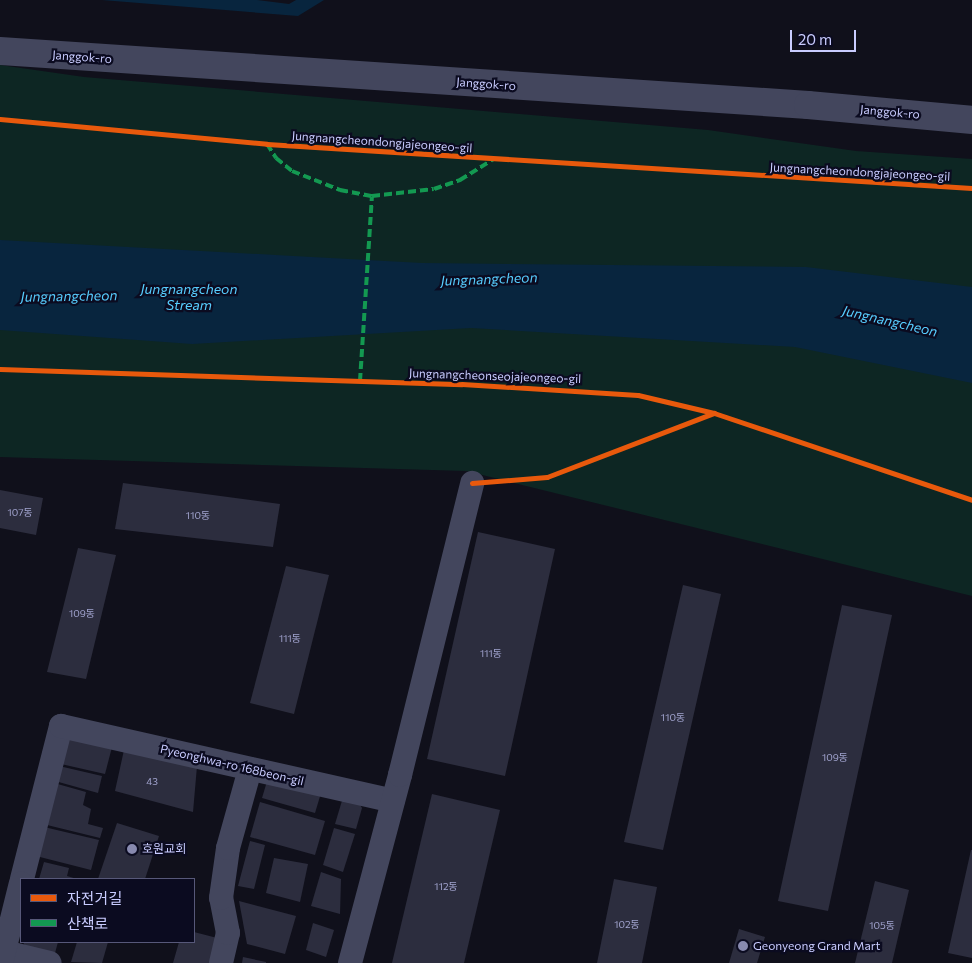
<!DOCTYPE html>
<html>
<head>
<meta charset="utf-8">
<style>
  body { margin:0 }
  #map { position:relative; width:972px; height:963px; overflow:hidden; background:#10101b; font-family:Commissioner,"Noto Sans KR",sans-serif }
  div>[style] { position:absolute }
  .green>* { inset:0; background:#0d2623 }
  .water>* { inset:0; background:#08253e }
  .building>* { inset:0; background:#2c2d3e }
  .minor>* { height:24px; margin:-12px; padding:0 12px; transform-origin:12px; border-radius:12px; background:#43465d }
  .tertiary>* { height:28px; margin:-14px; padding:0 14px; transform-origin:14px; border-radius:14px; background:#43465d }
  .quiet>* { height:4px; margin-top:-2px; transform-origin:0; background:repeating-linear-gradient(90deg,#139951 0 8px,transparent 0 12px) }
  .cycleway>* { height:5px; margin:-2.5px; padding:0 2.5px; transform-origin:2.5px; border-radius:2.5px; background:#e8590c }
  .dots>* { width:14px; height:14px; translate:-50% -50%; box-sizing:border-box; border:2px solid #0b0b20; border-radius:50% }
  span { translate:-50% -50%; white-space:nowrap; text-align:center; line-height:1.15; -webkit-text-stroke:4.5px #0b0b20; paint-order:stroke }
  .number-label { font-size:10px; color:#a2a4cf }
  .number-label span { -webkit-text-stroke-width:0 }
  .street-label { font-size:12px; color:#c9ccff }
  .poi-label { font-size:12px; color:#c9ccff }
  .left { translate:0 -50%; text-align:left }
  .water-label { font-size:14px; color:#57ceff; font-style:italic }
  .legend { position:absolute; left:20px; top:878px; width:175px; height:65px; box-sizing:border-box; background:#0b0b20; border:1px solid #575879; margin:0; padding:6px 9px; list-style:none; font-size:15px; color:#c9ccff }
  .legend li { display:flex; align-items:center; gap:10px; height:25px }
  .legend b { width:25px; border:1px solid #575879 }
  .scale { position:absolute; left:790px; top:30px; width:66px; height:22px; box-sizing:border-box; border:2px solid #c9ccff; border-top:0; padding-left:6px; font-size:15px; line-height:18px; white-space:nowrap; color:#c9ccff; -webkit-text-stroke:4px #0b0b20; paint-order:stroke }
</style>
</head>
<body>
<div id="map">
  <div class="green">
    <div style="clip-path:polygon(0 65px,84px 77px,708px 130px,856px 151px,972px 159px,972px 596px,466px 471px,0 457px)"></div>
  </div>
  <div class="water">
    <div style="clip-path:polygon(102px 0,257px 0,289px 4px,296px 0,324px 0,298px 16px)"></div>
    <div style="clip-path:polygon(0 240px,422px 263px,806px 267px,972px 287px,972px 383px,795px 347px,471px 328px,192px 344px,0 330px)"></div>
  </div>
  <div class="building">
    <div style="clip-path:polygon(123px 483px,280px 504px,273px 547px,115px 529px)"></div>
    <div style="clip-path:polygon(0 490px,43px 498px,36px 535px,0 528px)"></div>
    <div style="clip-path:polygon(478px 532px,555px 549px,505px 776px,427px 759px)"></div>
    <div style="clip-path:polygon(78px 548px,116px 555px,86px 679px,47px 672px)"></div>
    <div style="clip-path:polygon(286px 566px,329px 575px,294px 714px,250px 703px)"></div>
    <div style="clip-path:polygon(683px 585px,721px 594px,663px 850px,624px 842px)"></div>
    <div style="clip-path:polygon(842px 605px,892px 615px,828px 911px,778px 901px)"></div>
    <div style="clip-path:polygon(67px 737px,112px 747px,105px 774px,61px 764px)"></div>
    <div style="clip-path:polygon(124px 750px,197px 766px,193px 812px,115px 791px)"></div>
    <div style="clip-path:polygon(59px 766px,102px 776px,98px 793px,55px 781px)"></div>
    <div style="clip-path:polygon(268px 778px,321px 793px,315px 813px,262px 798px)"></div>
    <div style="clip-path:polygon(54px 783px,86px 792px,83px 805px,91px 809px,88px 824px,103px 828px,100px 838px,43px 824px)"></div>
    <div style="clip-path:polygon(344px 794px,356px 798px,362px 808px,356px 829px,335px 824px)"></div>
    <div style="clip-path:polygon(432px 794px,500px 810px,464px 963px,392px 963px)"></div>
    <div style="clip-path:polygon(260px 802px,325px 821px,315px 855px,250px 837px)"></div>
    <div style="clip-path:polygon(117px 823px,159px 836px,145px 879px,98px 879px)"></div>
    <div style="clip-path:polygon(44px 827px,99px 840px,91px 870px,36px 856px)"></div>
    <div style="clip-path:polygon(334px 828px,355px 834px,343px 872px,323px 865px)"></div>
    <div style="clip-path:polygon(250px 841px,265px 845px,254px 889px,238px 886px)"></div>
    <div style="clip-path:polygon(971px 850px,972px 850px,972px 958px,948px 953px)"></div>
    <div style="clip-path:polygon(274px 858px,308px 864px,300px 902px,266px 893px)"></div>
    <div style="clip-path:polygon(44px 862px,69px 868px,67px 876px,77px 879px,39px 879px)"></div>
    <div style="clip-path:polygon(321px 872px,341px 879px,340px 914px,311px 906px)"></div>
    <div style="clip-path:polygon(614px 879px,657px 887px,642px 963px,597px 963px)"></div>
    <div style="clip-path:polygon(875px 881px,909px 890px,892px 963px,855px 963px)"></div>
    <div style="clip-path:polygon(239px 901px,296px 916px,285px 954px,247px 944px)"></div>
    <div style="clip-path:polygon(313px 923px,334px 930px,326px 957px,306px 950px)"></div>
    <div style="clip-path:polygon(739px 929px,765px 937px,757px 963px,729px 963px)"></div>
    <div style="clip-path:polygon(194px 932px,221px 939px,215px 963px,173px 963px,179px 942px,194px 942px)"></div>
    <div style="clip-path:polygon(23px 942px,58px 942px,55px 953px,25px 946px)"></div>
    <div style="clip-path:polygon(77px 942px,108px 942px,102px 963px,71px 962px)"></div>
    <div style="clip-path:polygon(243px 957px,266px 962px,266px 963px,242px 963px)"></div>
  </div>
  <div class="minor">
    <div style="left:22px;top:879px;width:158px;rotate:-75.7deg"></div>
    <div style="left:61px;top:726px;width:340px;rotate:12.7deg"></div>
    <div style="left:0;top:951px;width:51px;rotate:13.5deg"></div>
    <div style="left:1px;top:963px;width:82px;rotate:-76deg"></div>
    <div style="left:221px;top:963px;width:31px;rotate:-77deg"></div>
    <div style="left:228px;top:933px;width:36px;rotate:-101deg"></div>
    <div style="left:221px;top:898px;width:50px;rotate:-82deg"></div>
    <div style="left:228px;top:848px;width:82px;rotate:-74.4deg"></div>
    <div style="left:350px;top:963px;width:195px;rotate:-75.1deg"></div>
    <div style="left:400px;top:775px;width:301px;rotate:-76.1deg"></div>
  </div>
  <div class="tertiary">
    <div style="left:0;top:51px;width:810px;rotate:3.82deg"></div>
    <div style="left:808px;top:105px;width:165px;rotate:5.2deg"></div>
  </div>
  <div class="quiet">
    <div style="left:267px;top:144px;width:17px;rotate:57deg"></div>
    <div style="left:276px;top:158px;width:21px;rotate:39deg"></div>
    <div style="left:292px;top:171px;width:52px;rotate:21.6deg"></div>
    <div style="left:340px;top:190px;width:33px;rotate:11deg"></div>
    <div style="left:372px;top:196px;width:62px;rotate:-6.4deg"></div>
    <div style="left:434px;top:189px;width:28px;rotate:-19deg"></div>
    <div style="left:460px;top:180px;width:39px;rotate:-32deg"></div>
    <div style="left:360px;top:381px;width:185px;rotate:-86.3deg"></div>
  </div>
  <div class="cycleway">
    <div style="left:0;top:119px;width:268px;rotate:5.3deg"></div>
    <div style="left:267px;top:144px;width:706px;rotate:3.57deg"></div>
    <div style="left:0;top:369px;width:462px;rotate:1.9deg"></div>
    <div style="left:462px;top:384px;width:176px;rotate:3.6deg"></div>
    <div style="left:638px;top:395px;width:78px;rotate:13.3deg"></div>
    <div style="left:714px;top:413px;width:272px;rotate:18.6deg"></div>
    <div style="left:472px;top:483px;width:75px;rotate:-4.6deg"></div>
    <div style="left:547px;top:477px;width:179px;rotate:-21deg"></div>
  </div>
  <div class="dots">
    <div style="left:132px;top:849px;background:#888aaf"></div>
    <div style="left:743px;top:946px;background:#888aaf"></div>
  </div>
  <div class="number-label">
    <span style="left:20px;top:513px">107동</span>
    <span style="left:198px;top:516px">110동</span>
    <span style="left:82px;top:614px">109동</span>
    <span style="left:290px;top:639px">111동</span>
    <span style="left:491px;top:654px">111동</span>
    <span style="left:673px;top:718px">110동</span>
    <span style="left:835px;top:758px">109동</span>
    <span style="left:152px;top:782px">43</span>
    <span style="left:446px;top:887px">112동</span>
    <span style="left:627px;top:925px">102동</span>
    <span style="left:882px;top:926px">105동</span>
  </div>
  <div class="street-label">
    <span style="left:82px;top:57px;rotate:4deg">Janggok-ro</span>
    <span style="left:486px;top:84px;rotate:4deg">Janggok-ro</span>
    <span style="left:890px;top:112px;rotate:5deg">Janggok-ro</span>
    <span style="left:382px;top:142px;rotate:4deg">Jungnangcheondongjajeongeo-gil</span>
    <span style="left:860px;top:172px;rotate:3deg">Jungnangcheondongjajeongeo-gil</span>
    <span style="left:495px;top:376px;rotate:2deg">Jungnangcheonseojajeongeo-gil</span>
    <span style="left:232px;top:765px;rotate:13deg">Pyeonghwa-ro 168beon-gil</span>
  </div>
  <div class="poi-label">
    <span class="left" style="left:142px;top:849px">호원교회</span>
    <span class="left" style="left:753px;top:946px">Geonyeong Grand Mart</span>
  </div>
  <div class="water-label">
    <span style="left:489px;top:279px;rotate:-2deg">Jungnangcheon</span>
    <span style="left:189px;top:297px">Jungnangcheon<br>Stream</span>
    <span style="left:69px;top:296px;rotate:-1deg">Jungnangcheon</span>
    <span style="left:890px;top:321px;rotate:13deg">Jungnangcheon</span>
  </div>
  <ul class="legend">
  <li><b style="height:6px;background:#e8590c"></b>자전거길</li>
  <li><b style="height:6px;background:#139951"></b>산책로</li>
  </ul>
  <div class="scale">20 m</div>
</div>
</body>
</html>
